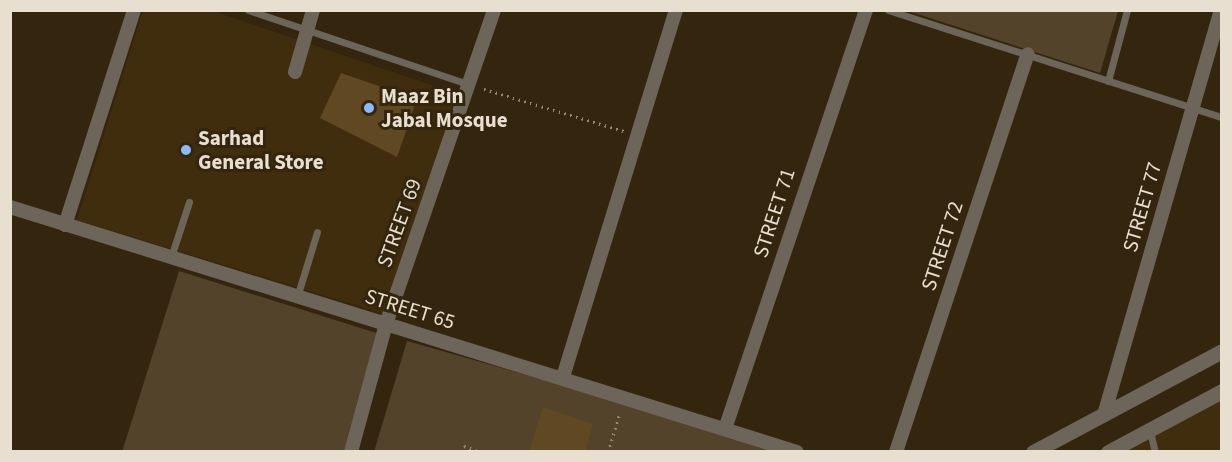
<!DOCTYPE html>
<html>
<head>
<meta charset="utf-8">
<style>
  body { margin:0 }
  #map { position:relative; width:1232px; height:462px; overflow:hidden; background:#34260e; font-family:"Source Sans 3",sans-serif }
  div>[style] { position:absolute }
  .built>* { inset:0; background:#3f2d0d }
  .green>* { inset:0; background:#53432b }
  .building>* { inset:0; background:#604822 }
  .path>* { height:3px; margin-top:-1.5px; transform-origin:0; background:repeating-linear-gradient(90deg,#958977 0 1.5px,transparent 0 6px) }
  .service>* { height:7px; margin:-3.5px; padding:0 3.5px; transform-origin:3.5px; border-radius:3.5px; background:#6d655a }
  .minor>* { height:14px; margin:-7px; padding:0 7px; transform-origin:7px; border-radius:7px; background:#6d655a }
  .tertiary>* { height:15px; margin:-7.5px; padding:0 7.5px; transform-origin:7.5px; border-radius:7.5px; background:#6d655a }
  .dots>* { width:16px; height:16px; translate:-50% -50%; box-sizing:border-box; border:3px solid #34260e; border-radius:50% }
  span { translate:-50% -50%; white-space:nowrap; text-align:center; line-height:1.15; -webkit-text-stroke:6px #34260e; paint-order:stroke }
  .poi-label { font-size:21px; color:#e8dfd1; font-weight:700 }
  .left { translate:0 -50%; text-align:left }
  .street-label { font-size:21px; color:#e8dfd1 }
  .frame { position:absolute; inset:0; border:12px solid #e8dfd1; pointer-events:none }
</style>
</head>
<body>
<div id="map">
  <div class="built">
    <div style="clip-path:polygon(143px 11px,213px 11px,455px 93px,394px 317px,77px 220px)"></div>
    <div style="clip-path:polygon(1221px 392px,1221px 451px,1109px 451px)"></div>
  </div>
  <div class="green">
    <div style="clip-path:polygon(908px 11px,1118px 11px,1100px 73px)"></div>
    <div style="clip-path:polygon(179px 271px,386px 336px,353px 451px,122px 452px)"></div>
    <div style="clip-path:polygon(407px 341px,793px 451px,374px 452px)"></div>
  </div>
  <div class="building">
    <div style="clip-path:polygon(341px 73px,417px 99px,397px 157px,320px 118px)"></div>
    <div style="clip-path:polygon(543px 407px,593px 424px,585px 452px,529px 452px)"></div>
  </div>
  <div class="path">
    <div style="left:484px;top:89px;width:146px;rotate:16.7deg"></div>
    <div style="left:463px;top:452px;width:6px;rotate:-81deg"></div>
    <div style="left:464px;top:446px;width:18px;rotate:19deg"></div>
    <div style="left:608px;top:452px;width:41px;rotate:-72.9deg"></div>
  </div>
  <div class="service">
    <div style="left:248px;top:10px;width:235px;rotate:18.6deg"></div>
    <div style="left:888px;top:10px;width:351px;rotate:17.8deg"></div>
    <div style="left:1108px;top:81px;width:73px;rotate:-75deg"></div>
    <div style="left:171px;top:257px;width:58px;rotate:-71.9deg"></div>
    <div style="left:297px;top:297px;width:68px;rotate:-72.9deg"></div>
    <div style="left:1150px;top:431px;width:22px;rotate:77deg"></div>
  </div>
  <div class="minor">
    <div style="left:295px;top:72px;width:65px;rotate:-73.8deg"></div>
    <div style="left:10px;top:207px;width:824px;rotate:17.29deg"></div>
    <div style="left:65px;top:225px;width:226px;rotate:-72.2deg"></div>
    <div style="left:563px;top:377px;width:384px;rotate:-72.9deg"></div>
    <div style="left:1104px;top:415px;width:422px;rotate:-73.9deg"></div>
    <div style="left:725px;top:429px;width:442px;rotate:-71.4deg"></div>
    <div style="left:351px;top:452px;width:133px;rotate:-74.7deg"></div>
    <div style="left:386px;top:324px;width:332px;rotate:-71deg"></div>
    <div style="left:896px;top:452px;width:419px;rotate:-71.7deg"></div>
  </div>
  <div class="tertiary">
    <div style="left:1033px;top:452px;width:214px;rotate:-28.1deg"></div>
    <div style="left:1108px;top:452px;width:129px;rotate:-28.2deg"></div>
  </div>
  <div class="dots">
    <div style="left:369px;top:108px;background:#8bb9fc"></div>
    <div style="left:186px;top:150px;background:#8bb9fc"></div>
  </div>
  <div class="poi-label">
    <span class="left" style="left:381px;top:108px">Maaz Bin<br>Jabal Mosque</span>
    <span class="left" style="left:198px;top:150px">Sarhad<br>General Store</span>
  </div>
  <div class="street-label">
    <span style="left:1142px;top:207px;rotate:-74deg">STREET 77</span>
    <span style="left:774px;top:213px;rotate:-72deg">STREET 71</span>
    <span style="left:399px;top:223px;rotate:-70deg">STREET 69</span>
    <span style="left:942px;top:246px;rotate:-72deg">STREET 72</span>
    <span style="left:410px;top:309px;rotate:17deg">STREET 65</span>
  </div>
  <div class="frame"></div>
</div>
</body>
</html>
